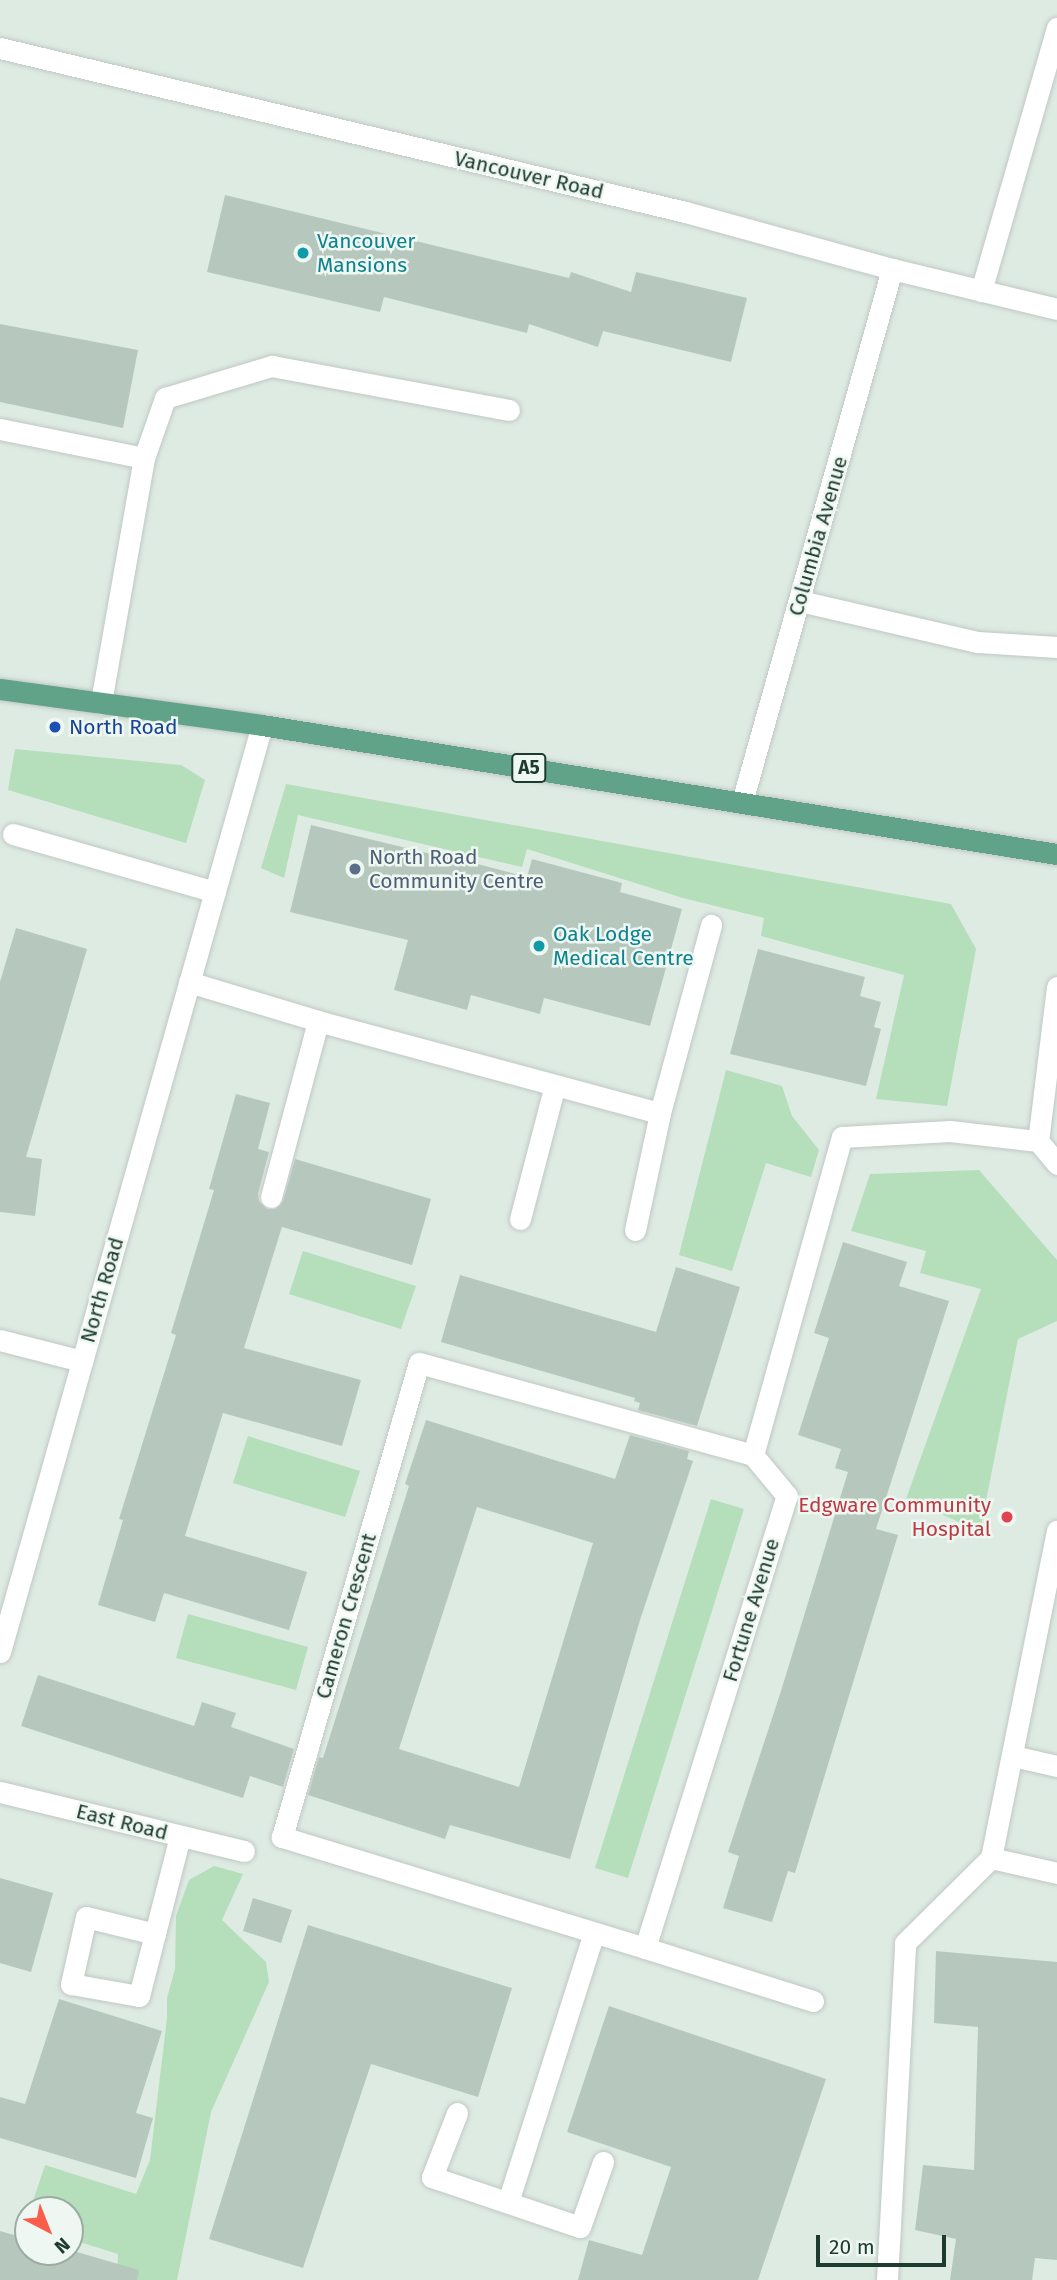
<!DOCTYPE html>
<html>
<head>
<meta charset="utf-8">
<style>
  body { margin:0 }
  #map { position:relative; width:1057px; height:2280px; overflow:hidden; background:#deebe3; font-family:"Fira Sans",sans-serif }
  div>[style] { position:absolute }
  .green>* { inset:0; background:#b5deba }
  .building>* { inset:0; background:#b6c8be }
  .roads { filter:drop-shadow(0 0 2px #c0c8c5) drop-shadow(0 0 2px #c0c8c5) }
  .service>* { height:21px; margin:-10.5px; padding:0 10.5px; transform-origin:10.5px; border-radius:10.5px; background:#fff }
  .minor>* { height:21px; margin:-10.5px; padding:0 10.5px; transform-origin:10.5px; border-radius:10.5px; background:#fff }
  .primary>* { height:21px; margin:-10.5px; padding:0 10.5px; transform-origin:10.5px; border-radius:10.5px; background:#60a388 }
  .dots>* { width:19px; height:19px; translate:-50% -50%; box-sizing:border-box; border:4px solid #eef7f1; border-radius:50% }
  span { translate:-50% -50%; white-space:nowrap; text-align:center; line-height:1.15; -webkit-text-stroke:5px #eef7f1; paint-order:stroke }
  .shield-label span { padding:2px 5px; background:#eef7f1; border:2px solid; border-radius:5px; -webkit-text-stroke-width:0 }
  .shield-label { font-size:19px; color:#1e3b2f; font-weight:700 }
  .street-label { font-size:21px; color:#1e3b2f }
  .culture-label { font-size:21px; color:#0d838f }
  .left { translate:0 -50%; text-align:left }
  .transit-label { font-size:21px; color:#164399 }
  .service-label { font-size:21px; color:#4e5e75 }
  .health-label { font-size:21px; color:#be3a42 }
  .right { translate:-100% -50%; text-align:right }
  .north { position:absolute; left:14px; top:2196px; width:70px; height:70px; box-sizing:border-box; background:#eef7f1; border:2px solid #9baca3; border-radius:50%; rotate:138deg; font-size:19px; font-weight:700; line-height:28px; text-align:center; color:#1e3b2f }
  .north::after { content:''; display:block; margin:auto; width:24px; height:32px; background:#fa5d4c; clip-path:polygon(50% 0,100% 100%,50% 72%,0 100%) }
  .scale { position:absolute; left:816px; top:2235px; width:130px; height:32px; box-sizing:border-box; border:4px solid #1e3b2f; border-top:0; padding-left:9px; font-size:21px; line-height:24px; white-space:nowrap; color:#1e3b2f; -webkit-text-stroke:5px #eef7f1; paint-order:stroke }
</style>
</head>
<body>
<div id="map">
  <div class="green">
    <div style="clip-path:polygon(15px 749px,181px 765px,205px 780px,186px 843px,8px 790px)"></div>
    <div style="clip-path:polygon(286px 784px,951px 904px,976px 949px,947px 1106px,876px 1099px,904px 975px,761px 936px,764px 918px,683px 898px,527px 849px,522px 867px,298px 815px,284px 878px,261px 868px)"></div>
    <div style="clip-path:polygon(726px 1070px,782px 1086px,792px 1116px,819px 1150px,811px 1177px,766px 1163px,732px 1271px,679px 1255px)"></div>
    <div style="clip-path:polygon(979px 1170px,1057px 1260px,1057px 1321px,1018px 1339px,980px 1531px,906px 1499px,981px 1289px,920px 1273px,926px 1251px,851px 1231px,870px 1174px)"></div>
    <div style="clip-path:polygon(303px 1251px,416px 1286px,401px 1329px,289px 1294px)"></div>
    <div style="clip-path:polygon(248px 1436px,360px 1471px,345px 1517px,233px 1483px)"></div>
    <div style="clip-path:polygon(711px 1499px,744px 1509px,628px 1878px,595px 1868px)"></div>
    <div style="clip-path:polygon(188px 1614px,308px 1647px,296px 1690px,176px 1658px)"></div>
    <div style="clip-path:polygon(214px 1866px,243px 1874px,222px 1920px,266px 1962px,269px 1982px,211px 2112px,177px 2280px,117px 2280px,118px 2254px,70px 2239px,70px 2210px,30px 2210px,45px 2165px,136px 2194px,150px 2160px,167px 2018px,167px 1998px,175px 1969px,176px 1916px,189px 1880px)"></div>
  </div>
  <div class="building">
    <div style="clip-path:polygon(225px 195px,569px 278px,571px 272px,631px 292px,636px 272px,747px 298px,731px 362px,603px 331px,598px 347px,529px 324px,527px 333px,384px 297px,380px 312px,207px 272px)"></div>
    <div style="clip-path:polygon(0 324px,138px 350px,123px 428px,0 402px)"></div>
    <div style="clip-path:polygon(311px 825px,431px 854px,432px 852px,527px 877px,532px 859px,622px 883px,620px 892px,682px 909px,650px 1026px,544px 998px,540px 1014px,471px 995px,467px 1010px,394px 990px,408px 940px,290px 912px)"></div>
    <div style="clip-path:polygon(16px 928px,87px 949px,26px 1157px,42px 1159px,35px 1216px,0 1212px,0 982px)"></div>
    <div style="clip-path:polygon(758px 949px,865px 977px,860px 996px,881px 1002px,874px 1027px,881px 1029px,866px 1086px,730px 1054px)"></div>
    <div style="clip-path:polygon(236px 1094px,270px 1103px,258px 1149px,269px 1152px,258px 1194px,259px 1201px,267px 1209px,275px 1209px,283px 1201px,295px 1159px,431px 1199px,412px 1265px,282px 1227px,244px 1348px,361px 1380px,342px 1446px,223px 1413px,185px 1536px,307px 1572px,289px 1630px,164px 1593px,155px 1622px,98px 1605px,123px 1520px,119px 1519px,176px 1335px,171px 1333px,214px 1190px,209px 1189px)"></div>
    <div style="clip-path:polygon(843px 1242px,907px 1262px,899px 1286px,949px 1301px,876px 1529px,898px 1535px,795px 1873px,788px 1871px,772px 1922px,723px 1908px,739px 1856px,728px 1852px,781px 1691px,848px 1472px,835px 1468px,841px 1449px,798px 1435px,829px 1338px,814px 1333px)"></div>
    <div style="clip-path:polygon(676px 1267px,740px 1287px,697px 1426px,638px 1410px,640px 1403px,634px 1401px,635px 1398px,441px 1342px,460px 1275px,656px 1332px)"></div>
    <div style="clip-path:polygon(evenodd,426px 1420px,615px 1479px,630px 1435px,689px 1451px,687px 1459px,693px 1461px,640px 1620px,570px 1859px,450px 1825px,445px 1839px,308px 1795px,319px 1757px,323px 1758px,409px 1486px,405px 1484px,426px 1420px,477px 1507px,593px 1543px,519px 1787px,399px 1749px,477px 1507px)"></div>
    <div style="clip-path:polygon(38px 1675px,194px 1726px,202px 1702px,236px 1713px,231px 1727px,294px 1749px,283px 1787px,250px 1776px,243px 1798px,21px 1726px)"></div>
    <div style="clip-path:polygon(0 1878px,53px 1893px,31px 1972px,0 1963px)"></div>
    <div style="clip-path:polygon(253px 1898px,292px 1910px,281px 1943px,243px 1931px)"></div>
    <div style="clip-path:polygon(308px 1925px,512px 1988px,478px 2097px,371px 2064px,303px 2268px,209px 2239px)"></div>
    <div style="clip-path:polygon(936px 1951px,1057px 1962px,1057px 2260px,1035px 2258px,1032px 2280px,950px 2280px,956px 2239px,915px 2230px,923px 2165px,974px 2170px,978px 2027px,934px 2023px)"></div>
    <div style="clip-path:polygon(59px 1999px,162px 2031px,136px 2113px,153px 2118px,136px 2178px,0 2138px,0 2097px,25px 2104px)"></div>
    <div style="clip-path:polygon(609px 2006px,826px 2079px,758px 2280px,578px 2280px,589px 2240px,642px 2255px,671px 2167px,567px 2132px)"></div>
    <div style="clip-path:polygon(0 2231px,28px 2239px,28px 2252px,70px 2250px,139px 2270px,137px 2280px,0 2280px)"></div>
  </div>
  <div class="roads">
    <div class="service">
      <div style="left:144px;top:458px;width:64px;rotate:-70.7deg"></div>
      <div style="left:165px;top:398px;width:112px;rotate:-16.7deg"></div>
      <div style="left:272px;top:366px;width:241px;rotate:10.5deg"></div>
      <div style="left:978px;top:642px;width:79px;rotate:3.6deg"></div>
      <div style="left:13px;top:834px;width:210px;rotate:16deg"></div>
      <div style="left:189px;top:982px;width:135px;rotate:16.8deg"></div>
      <div style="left:318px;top:1021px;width:354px;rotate:15.1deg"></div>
      <div style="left:660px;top:1113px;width:195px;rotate:-74.8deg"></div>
      <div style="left:271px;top:1197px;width:182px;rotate:-75deg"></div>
      <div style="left:520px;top:1219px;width:138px;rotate:-75.4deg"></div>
      <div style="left:635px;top:1230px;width:120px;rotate:-77.9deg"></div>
      <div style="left:0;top:1340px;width:85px;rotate:14.4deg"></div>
      <div style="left:1013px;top:1756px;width:45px;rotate:12.8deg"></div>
      <div style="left:991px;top:1858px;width:68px;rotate:12.8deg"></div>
      <div style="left:155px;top:1934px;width:71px;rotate:-166.2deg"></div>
      <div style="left:86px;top:1917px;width:69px;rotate:102.6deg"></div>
      <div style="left:71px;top:1984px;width:69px;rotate:10deg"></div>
      <div style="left:139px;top:1996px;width:165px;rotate:-75.6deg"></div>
      <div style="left:457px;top:2113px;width:69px;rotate:111.3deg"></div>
      <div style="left:432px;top:2177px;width:156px;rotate:18.7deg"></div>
      <div style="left:580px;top:2227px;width:69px;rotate:-70.5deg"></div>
      <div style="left:508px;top:2202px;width:282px;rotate:-72.3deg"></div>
    </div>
    <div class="minor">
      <div style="left:0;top:48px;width:704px;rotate:13.46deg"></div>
      <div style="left:685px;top:212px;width:215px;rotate:15.4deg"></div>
      <div style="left:892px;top:269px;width:170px;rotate:13.6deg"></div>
      <div style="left:981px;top:291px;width:274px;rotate:-73.9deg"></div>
      <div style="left:0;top:429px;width:147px;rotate:11.4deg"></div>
      <div style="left:144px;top:458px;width:249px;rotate:100deg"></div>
      <div style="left:800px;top:601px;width:183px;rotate:13deg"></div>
      <div style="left:742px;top:802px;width:554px;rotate:-74.28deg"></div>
      <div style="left:1057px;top:987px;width:155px;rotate:97deg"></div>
      <div style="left:1038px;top:1141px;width:30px;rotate:50deg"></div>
      <div style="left:0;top:1652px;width:963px;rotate:-74.22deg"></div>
      <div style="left:0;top:1792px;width:251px;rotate:13.6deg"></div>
      <div style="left:645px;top:1948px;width:380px;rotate:-163deg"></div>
      <div style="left:282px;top:1837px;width:493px;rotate:-73.9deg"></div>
      <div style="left:419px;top:1363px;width:346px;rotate:15.4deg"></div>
      <div style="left:813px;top:2001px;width:176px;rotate:-162.5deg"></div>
      <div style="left:645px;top:1948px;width:474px;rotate:-72.6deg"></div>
      <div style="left:787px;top:1496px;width:53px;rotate:-129.7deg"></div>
      <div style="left:753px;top:1455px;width:330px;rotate:-74.4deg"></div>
      <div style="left:842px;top:1137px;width:108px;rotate:-3.2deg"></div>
      <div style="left:950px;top:1131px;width:89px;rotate:6.5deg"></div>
      <div style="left:887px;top:2280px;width:337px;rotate:-86.9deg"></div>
      <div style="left:905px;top:1943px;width:121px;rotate:-44.7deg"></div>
      <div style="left:991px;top:1858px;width:334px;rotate:-78.6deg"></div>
    </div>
    <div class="primary">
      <div style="left:0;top:689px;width:264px;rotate:7.8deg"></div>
      <div style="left:262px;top:725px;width:805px;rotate:9.22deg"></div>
    </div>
  </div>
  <div class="dots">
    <div style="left:303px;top:253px;background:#0f9aa8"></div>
    <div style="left:55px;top:727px;background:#1a4fb4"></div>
    <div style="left:355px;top:869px;background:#5c6f8a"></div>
    <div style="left:539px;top:946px;background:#0f9aa8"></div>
    <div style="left:1007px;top:1517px;background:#e0444e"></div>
  </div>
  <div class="shield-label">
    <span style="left:529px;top:768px">A5</span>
  </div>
  <div class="street-label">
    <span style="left:529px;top:175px;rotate:13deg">Vancouver Road</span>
    <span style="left:818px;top:536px;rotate:-74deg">Columbia Avenue</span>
    <span style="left:102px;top:1290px;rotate:-74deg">North Road</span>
    <span style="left:751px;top:1610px;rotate:-73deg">Fortune Avenue</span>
    <span style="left:346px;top:1616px;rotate:-74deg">Cameron Crescent</span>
    <span style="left:122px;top:1822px;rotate:14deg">East Road</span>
  </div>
  <div class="culture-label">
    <span class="left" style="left:317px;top:253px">Vancouver<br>Mansions</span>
    <span class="left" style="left:553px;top:946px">Oak Lodge<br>Medical Centre</span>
  </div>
  <div class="transit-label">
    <span class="left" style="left:69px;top:727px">North Road</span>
  </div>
  <div class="service-label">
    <span class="left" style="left:369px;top:869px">North Road<br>Community Centre</span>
  </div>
  <div class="health-label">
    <span class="right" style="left:991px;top:1517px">Edgware Community<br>Hospital</span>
  </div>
  <div class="north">N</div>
  <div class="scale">20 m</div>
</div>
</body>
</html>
